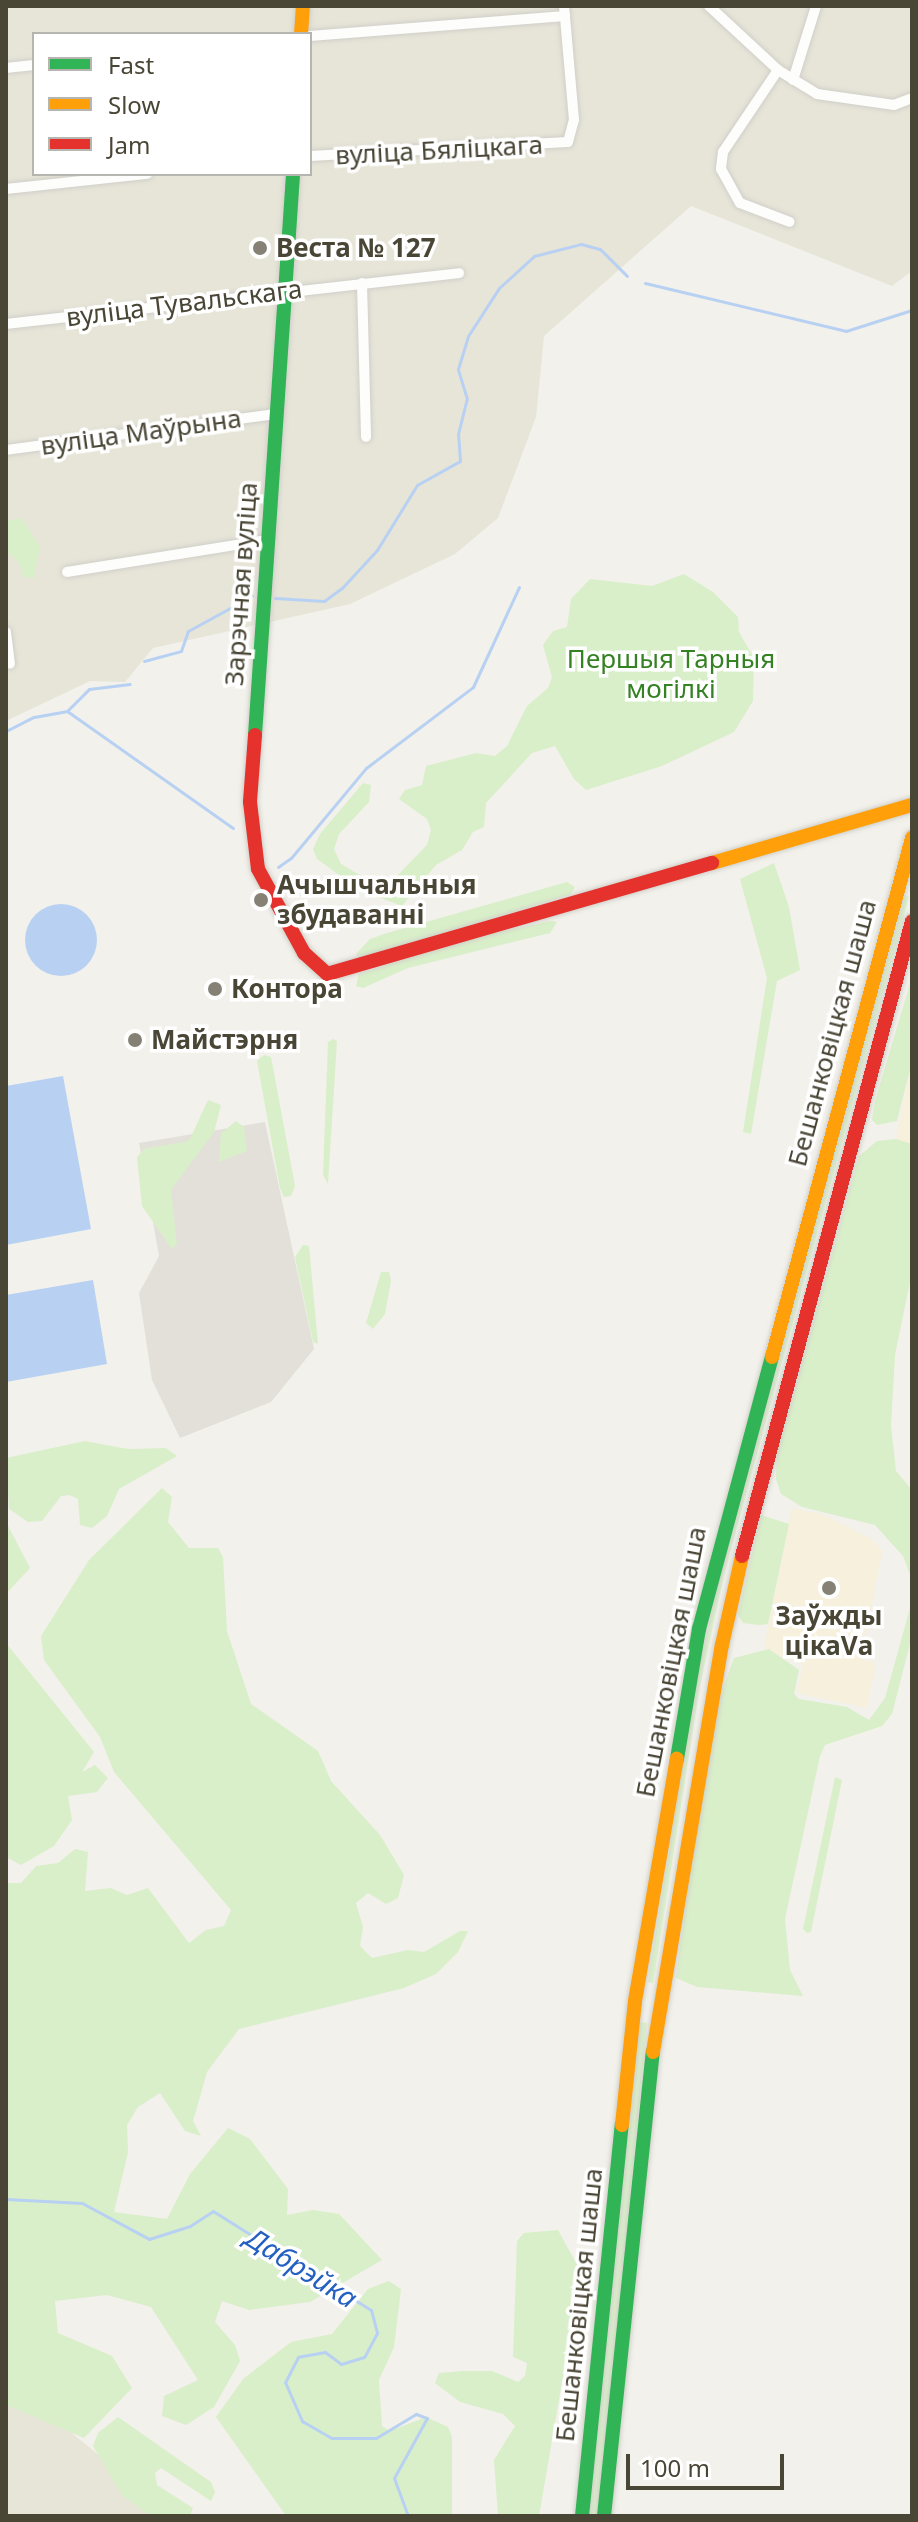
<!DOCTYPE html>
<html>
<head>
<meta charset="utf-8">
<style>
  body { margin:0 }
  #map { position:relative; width:918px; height:2522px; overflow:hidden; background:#f2f1eb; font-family:"Noto Sans",sans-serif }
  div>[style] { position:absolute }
  .residential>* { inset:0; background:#e7e5d8 }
  .commercial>* { inset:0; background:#f6f0dd }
  .industrial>* { inset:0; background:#e2e0d9 }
  .green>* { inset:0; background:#d9efc9 }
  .water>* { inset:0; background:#b8d1f3 }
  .round { border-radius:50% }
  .stream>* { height:3px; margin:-1.5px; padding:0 1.5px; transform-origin:1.5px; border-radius:1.5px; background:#b8d1f3 }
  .roads { filter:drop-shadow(0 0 2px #d0cfc9) drop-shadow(0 0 2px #d0cfc9) }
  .street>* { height:10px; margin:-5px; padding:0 5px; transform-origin:5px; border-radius:5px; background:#fdfdfc }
  .fast>* { height:14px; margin:-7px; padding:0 7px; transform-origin:7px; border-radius:7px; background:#30b455 }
  .slow>* { height:14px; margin:-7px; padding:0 7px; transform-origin:7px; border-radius:7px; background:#ff9f0a }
  .jam>* { height:14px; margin:-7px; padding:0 7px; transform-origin:7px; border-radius:7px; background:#e5322d }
  .dots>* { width:22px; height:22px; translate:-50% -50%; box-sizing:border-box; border:4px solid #fff; border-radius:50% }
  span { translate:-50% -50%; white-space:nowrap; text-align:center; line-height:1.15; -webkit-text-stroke:7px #fff; paint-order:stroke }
  .street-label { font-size:26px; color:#4a4636 }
  .poi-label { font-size:26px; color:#4a4636; font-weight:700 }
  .left { translate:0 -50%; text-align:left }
  .park-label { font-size:26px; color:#358223 }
  .water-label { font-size:28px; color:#2460c1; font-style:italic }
  .frame { position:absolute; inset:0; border:8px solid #4a4636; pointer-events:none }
  .legend { position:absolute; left:32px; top:32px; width:280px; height:144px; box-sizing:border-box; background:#fff; border:2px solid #b7b5af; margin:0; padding:10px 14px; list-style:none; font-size:24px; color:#4a4636 }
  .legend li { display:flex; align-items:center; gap:16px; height:40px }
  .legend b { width:40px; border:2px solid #b7b5af }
  .scale { position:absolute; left:626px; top:2454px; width:158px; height:36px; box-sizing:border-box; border:4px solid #4a4636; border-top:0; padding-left:10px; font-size:24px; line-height:28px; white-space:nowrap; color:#4a4636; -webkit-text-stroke:6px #fff; paint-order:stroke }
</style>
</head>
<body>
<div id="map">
  <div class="residential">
    <div style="clip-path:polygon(evenodd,6px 6px,912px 6px,912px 271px,892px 286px,691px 206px,544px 336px,536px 417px,498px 518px,455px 554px,350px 604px,153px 648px,125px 682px,90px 681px,6px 721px,6px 6px,34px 34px,310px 34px,310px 174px,34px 174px,34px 34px)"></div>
    <div style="clip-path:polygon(6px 2379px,173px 2516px,6px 2516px)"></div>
  </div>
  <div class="commercial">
    <div style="clip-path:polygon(912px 1062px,912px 1144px,896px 1139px)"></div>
    <div style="clip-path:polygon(792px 1508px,824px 1515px,875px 1541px,882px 1552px,861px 1659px,876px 1663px,867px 1708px,797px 1693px,803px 1665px,764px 1648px)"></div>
  </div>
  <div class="industrial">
    <div style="clip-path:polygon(265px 1122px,314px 1349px,271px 1402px,180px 1438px,152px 1380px,139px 1293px,159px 1256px,139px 1143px)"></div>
  </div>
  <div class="green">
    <div style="clip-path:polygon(22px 518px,40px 547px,34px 578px,23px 577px,19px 563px,6px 551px,6px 521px)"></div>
    <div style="clip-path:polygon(684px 574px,713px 592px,738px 617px,739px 632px,754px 658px,753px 701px,734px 732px,662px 766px,586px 790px,574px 779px,555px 746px,532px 753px,486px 803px,484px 827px,473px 832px,462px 850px,436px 865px,402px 906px,360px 890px,317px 859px,313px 849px,320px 834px,363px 783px,371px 785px,369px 802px,339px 834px,334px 849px,341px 864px,358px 874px,380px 882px,396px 877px,427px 845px,431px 830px,427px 819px,399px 799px,405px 790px,422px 785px,426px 766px,476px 753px,495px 756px,507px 746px,527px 706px,548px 688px,552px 677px,543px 645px,553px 631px,567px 627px,571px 599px,590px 579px,652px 586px)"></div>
    <div style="clip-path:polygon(774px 863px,789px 907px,800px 970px,777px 981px,751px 1134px,743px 1132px,767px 978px,740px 879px)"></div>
    <div style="clip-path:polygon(567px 882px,575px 887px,571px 894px,360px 959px,356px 954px,370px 939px,387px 933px)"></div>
    <div style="clip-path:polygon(905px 895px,909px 897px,724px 1575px,700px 1686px,653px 1983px,648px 1982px,697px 1677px,734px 1513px)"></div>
    <div style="clip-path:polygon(551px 921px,557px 922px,550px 933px,408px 968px,363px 988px,356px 986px,359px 974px,472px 938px)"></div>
    <div style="clip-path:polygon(912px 977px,912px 1062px,897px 1121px,877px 1125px,872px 1120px,875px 1101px)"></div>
    <div style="clip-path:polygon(333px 1039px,337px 1041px,328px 1184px,323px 1175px,328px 1042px)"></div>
    <div style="clip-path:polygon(264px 1055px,271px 1057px,295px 1186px,291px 1196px,284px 1197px,280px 1188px,257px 1061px)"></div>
    <div style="clip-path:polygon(208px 1100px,221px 1105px,214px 1132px,171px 1190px,177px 1244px,172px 1249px,142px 1206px,137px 1157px,144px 1149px,189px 1141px)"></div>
    <div style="clip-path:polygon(236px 1121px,244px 1127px,247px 1151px,219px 1162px,221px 1133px)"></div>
    <div style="clip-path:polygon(896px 1139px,912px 1144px,912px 1272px,895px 1355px,891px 1425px,896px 1471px,912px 1490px,912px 1580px,903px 1556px,875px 1525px,802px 1507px,781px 1494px,776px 1479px,777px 1454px,859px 1156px,877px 1141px)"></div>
    <div style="clip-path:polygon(303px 1245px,309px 1246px,318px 1344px,313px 1342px,295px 1257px)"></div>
    <div style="clip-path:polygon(381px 1272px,389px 1272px,391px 1281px,385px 1314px,373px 1329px,366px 1323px)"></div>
    <div style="clip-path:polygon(85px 1441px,128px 1449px,166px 1448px,177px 1456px,119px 1489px,107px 1516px,92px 1528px,80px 1525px,78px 1499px,69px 1495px,61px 1496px,42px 1521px,28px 1522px,9px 1509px,6px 1458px)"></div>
    <div style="clip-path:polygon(162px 1488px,172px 1497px,168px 1522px,189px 1548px,218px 1548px,223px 1557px,227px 1631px,251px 1704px,318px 1751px,331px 1781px,380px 1835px,404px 1875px,398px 1898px,386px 1904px,368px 1893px,356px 1903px,363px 1927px,360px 1946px,372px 1958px,408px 1950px,424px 1952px,460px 1931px,468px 1931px,458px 1952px,436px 1974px,404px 1988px,239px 2029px,207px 2072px,193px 2121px,201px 2136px,185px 2131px,160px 2093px,138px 2107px,127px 2125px,128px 2152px,114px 2212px,167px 2219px,190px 2174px,228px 2128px,250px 2139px,288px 2189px,287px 2215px,313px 2210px,339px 2214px,382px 2260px,310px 2302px,249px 2310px,222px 2301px,215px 2322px,235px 2345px,240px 2361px,214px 2407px,186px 2425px,162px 2416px,164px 2396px,198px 2380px,151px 2307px,107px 2295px,55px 2301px,58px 2333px,112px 2356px,132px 2388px,84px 2438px,6px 2405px,6px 1883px,21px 1883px,36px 1866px,58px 1863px,75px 1849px,88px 1852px,85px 1891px,111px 1888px,127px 1895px,148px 1888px,189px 1943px,206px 1930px,224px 1926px,231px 1910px,114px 1772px,100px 1737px,44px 1660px,41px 1636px,89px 1560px)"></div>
    <div style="clip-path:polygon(761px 1515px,789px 1524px,768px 1624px,759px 1625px,743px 1623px,738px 1615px)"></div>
    <div style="clip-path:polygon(6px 1522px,30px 1568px,6px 1594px)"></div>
    <div style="clip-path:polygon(912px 1601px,912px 1636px,892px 1714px,882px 1726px,825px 1745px,820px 1756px,785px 1919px,790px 1970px,803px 1996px,697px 1987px,676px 1978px,695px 1834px,720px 1697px,734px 1658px,769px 1649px,799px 1670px,794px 1694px,799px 1699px,847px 1707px,869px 1720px,885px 1698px)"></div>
    <div style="clip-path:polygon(6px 1643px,94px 1752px,82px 1772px,95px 1765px,108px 1778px,97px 1792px,68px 1796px,72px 1820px,54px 1846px,21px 1865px,6px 1857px)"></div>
    <div style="clip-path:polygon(835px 1777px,842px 1780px,811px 1932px,807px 1933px,803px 1929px)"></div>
    <div style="clip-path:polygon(640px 2022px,647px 2023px,609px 2408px,597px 2516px,589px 2516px)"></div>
    <div style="clip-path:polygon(558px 2230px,581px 2272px,539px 2516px,498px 2516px,494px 2460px,515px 2426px,503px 2414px,460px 2402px,435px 2383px,439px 2373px,463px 2371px,492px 2371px,518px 2382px,525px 2376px,527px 2363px,513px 2357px,517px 2241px,524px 2233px)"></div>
    <div style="clip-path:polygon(389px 2281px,401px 2289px,394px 2347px,379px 2380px,382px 2426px,390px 2431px,426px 2417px,448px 2427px,452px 2437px,452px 2516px,286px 2516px,216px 2417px,243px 2379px,291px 2342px,332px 2334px,368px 2289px)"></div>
    <div style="clip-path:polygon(118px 2417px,211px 2482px,215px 2492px,211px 2501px,161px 2468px,155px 2473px,157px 2485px,193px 2508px,190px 2516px,150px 2516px,122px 2495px,93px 2446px,98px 2433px)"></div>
  </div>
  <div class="water">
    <div class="round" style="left:25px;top:904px;width:72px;height:72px"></div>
    <div style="clip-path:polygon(63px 1076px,91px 1229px,6px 1245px,6px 1086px)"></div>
    <div style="clip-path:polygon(93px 1280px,107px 1364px,6px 1382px,6px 1295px)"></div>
  </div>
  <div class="stream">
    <div style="left:645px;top:283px;width:207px;rotate:13.4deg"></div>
    <div style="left:846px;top:331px;width:69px;rotate:-17.7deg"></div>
    <div style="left:275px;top:598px;width:49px;rotate:3.5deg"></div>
    <div style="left:324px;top:601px;width:22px;rotate:-36deg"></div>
    <div style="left:342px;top:588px;width:52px;rotate:-47.4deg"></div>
    <div style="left:377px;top:550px;width:76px;rotate:-58.4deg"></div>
    <div style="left:417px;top:485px;width:49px;rotate:-29.2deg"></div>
    <div style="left:460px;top:461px;width:27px;rotate:-94deg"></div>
    <div style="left:458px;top:434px;width:36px;rotate:-76deg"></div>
    <div style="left:467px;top:399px;width:31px;rotate:-107deg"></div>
    <div style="left:458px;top:369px;width:34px;rotate:-73deg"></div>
    <div style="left:468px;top:336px;width:57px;rotate:-57.1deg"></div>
    <div style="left:499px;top:288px;width:47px;rotate:-42.4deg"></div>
    <div style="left:534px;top:256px;width:49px;rotate:-14.3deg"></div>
    <div style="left:581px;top:244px;width:20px;rotate:15deg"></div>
    <div style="left:600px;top:249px;width:38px;rotate:45deg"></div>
    <div style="left:144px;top:661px;width:38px;rotate:-15deg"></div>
    <div style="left:181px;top:651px;width:21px;rotate:-71deg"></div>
    <div style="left:188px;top:631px;width:73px;rotate:-28.7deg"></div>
    <div style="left:67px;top:711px;width:203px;rotate:35.2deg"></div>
    <div style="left:6px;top:731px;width:31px;rotate:-27deg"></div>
    <div style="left:34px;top:717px;width:34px;rotate:-10deg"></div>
    <div style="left:67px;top:711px;width:31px;rotate:-45deg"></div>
    <div style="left:89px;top:689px;width:41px;rotate:-7deg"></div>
    <div style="left:278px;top:867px;width:16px;rotate:-35deg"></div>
    <div style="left:291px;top:858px;width:117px;rotate:-50.2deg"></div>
    <div style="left:366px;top:768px;width:134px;rotate:-37.1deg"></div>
    <div style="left:473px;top:687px;width:110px;rotate:-65.3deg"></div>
    <div style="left:6px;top:2199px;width:76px;rotate:3deg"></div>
    <div style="left:82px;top:2203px;width:76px;rotate:28.2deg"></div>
    <div style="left:149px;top:2239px;width:43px;rotate:-17.6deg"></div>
    <div style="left:190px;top:2226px;width:27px;rotate:-33deg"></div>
    <div style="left:213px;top:2211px;width:186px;rotate:32.1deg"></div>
    <div style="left:371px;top:2310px;width:24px;rotate:75deg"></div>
    <div style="left:377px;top:2333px;width:27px;rotate:118deg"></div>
    <div style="left:364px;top:2357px;width:24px;rotate:163deg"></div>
    <div style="left:341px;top:2364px;width:20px;rotate:-143deg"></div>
    <div style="left:325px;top:2352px;width:27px;rotate:170deg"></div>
    <div style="left:298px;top:2357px;width:28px;rotate:117deg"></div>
    <div style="left:285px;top:2382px;width:43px;rotate:66.4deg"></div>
    <div style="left:302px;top:2421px;width:34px;rotate:30deg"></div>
    <div style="left:332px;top:2438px;width:44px"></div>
    <div style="left:376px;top:2438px;width:47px;rotate:-31deg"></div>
    <div style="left:416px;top:2414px;width:12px;rotate:20deg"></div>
    <div style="left:427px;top:2418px;width:68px;rotate:118.8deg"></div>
    <div style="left:394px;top:2478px;width:40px;rotate:69.8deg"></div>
  </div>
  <div class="roads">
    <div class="street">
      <div style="left:709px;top:6px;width:94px;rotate:42.8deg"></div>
      <div style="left:778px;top:70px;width:46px;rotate:31.6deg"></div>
      <div style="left:817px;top:94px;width:78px;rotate:8.1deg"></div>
      <div style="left:894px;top:105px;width:19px;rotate:-21deg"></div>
      <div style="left:310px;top:36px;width:256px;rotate:-4.5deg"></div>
      <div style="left:6px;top:68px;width:28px;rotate:-6deg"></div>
      <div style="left:778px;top:70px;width:99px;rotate:123.9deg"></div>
      <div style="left:723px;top:152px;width:17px;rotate:97deg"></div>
      <div style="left:721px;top:169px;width:39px;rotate:61deg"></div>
      <div style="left:740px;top:203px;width:53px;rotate:20.8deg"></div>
      <div style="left:793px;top:80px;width:77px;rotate:-72.7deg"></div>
      <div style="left:310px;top:156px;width:258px;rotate:-3.1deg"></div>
      <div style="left:568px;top:142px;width:23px;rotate:-75deg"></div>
      <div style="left:574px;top:120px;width:114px;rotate:-95deg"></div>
      <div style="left:6px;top:189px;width:142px;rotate:-6.1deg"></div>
      <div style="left:362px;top:283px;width:154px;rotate:88.5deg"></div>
      <div style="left:6px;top:324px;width:456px;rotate:-6.4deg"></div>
      <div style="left:6px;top:450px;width:273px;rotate:-7.6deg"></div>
      <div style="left:67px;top:572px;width:203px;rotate:-9.1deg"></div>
      <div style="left:6px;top:632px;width:32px;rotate:83deg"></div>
    </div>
    <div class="fast">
      <div style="left:255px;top:735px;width:562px;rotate:-86.12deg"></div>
      <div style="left:677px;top:1759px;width:132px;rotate:-80.4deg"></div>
      <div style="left:699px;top:1629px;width:282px;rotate:-75deg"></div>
      <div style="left:582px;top:2516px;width:393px;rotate:-84.2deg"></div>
      <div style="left:604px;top:2516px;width:467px;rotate:-84deg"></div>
    </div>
    <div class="slow">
      <div style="left:301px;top:34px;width:28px;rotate:-86deg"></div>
      <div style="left:712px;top:863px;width:208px;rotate:-16.2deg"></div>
      <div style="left:772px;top:1357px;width:538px;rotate:-74.9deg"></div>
      <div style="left:653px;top:2052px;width:413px;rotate:-80.4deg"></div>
      <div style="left:722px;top:1645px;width:91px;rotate:-77.3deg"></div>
      <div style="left:622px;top:2125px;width:125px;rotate:-84deg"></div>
      <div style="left:635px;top:2001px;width:246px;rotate:-80.2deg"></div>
    </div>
    <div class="jam">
      <div style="left:255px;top:735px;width:67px;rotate:94.3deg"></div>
      <div style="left:250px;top:802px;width:67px;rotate:83.2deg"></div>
      <div style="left:258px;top:869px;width:96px;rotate:61.3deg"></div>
      <div style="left:304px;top:953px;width:31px;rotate:42deg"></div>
      <div style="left:327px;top:974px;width:401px;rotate:-16.1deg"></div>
      <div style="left:742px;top:1556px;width:657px;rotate:-75.01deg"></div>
    </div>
  </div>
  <div class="dots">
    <div style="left:260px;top:248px;background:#858275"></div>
    <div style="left:261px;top:900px;background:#858275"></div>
    <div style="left:215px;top:989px;background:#858275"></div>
    <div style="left:135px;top:1040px;background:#858275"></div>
    <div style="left:829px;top:1588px;background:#858275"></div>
  </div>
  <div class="street-label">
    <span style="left:439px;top:150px;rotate:-3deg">вуліца Бяліцкага</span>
    <span style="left:184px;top:303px;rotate:-7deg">вуліца Тувальскага</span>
    <span style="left:141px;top:432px;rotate:-8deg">вуліца Маўрына</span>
    <span style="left:241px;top:584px;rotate:-86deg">Зарэчная вуліца</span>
    <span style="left:832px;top:1033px;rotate:-75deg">Бешанковіцкая шаша</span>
    <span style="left:671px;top:1662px;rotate:-79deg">Бешанковіцкая шаша</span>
    <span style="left:579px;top:2305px;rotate:-84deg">Бешанковіцкая шаша</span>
  </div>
  <div class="poi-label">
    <span class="left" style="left:276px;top:248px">Веста № 127</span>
    <span class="left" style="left:277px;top:900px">Ачышчальныя<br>збудаванні</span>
    <span class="left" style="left:231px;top:989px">Контора</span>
    <span class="left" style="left:151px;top:1040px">Майстэрня</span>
    <span style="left:829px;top:1631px">Заўжды<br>цікаVа</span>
  </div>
  <div class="park-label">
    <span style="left:671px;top:674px">Першыя Тарныя<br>могілкі</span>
  </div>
  <div class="water-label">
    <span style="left:302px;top:2267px;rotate:32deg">Дабрэйка</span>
  </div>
  <div class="frame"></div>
  <ul class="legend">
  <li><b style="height:10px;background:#30b455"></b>Fast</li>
  <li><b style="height:10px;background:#ff9f0a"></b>Slow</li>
  <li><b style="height:10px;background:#e5322d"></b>Jam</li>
  </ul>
  <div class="scale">100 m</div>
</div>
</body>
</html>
